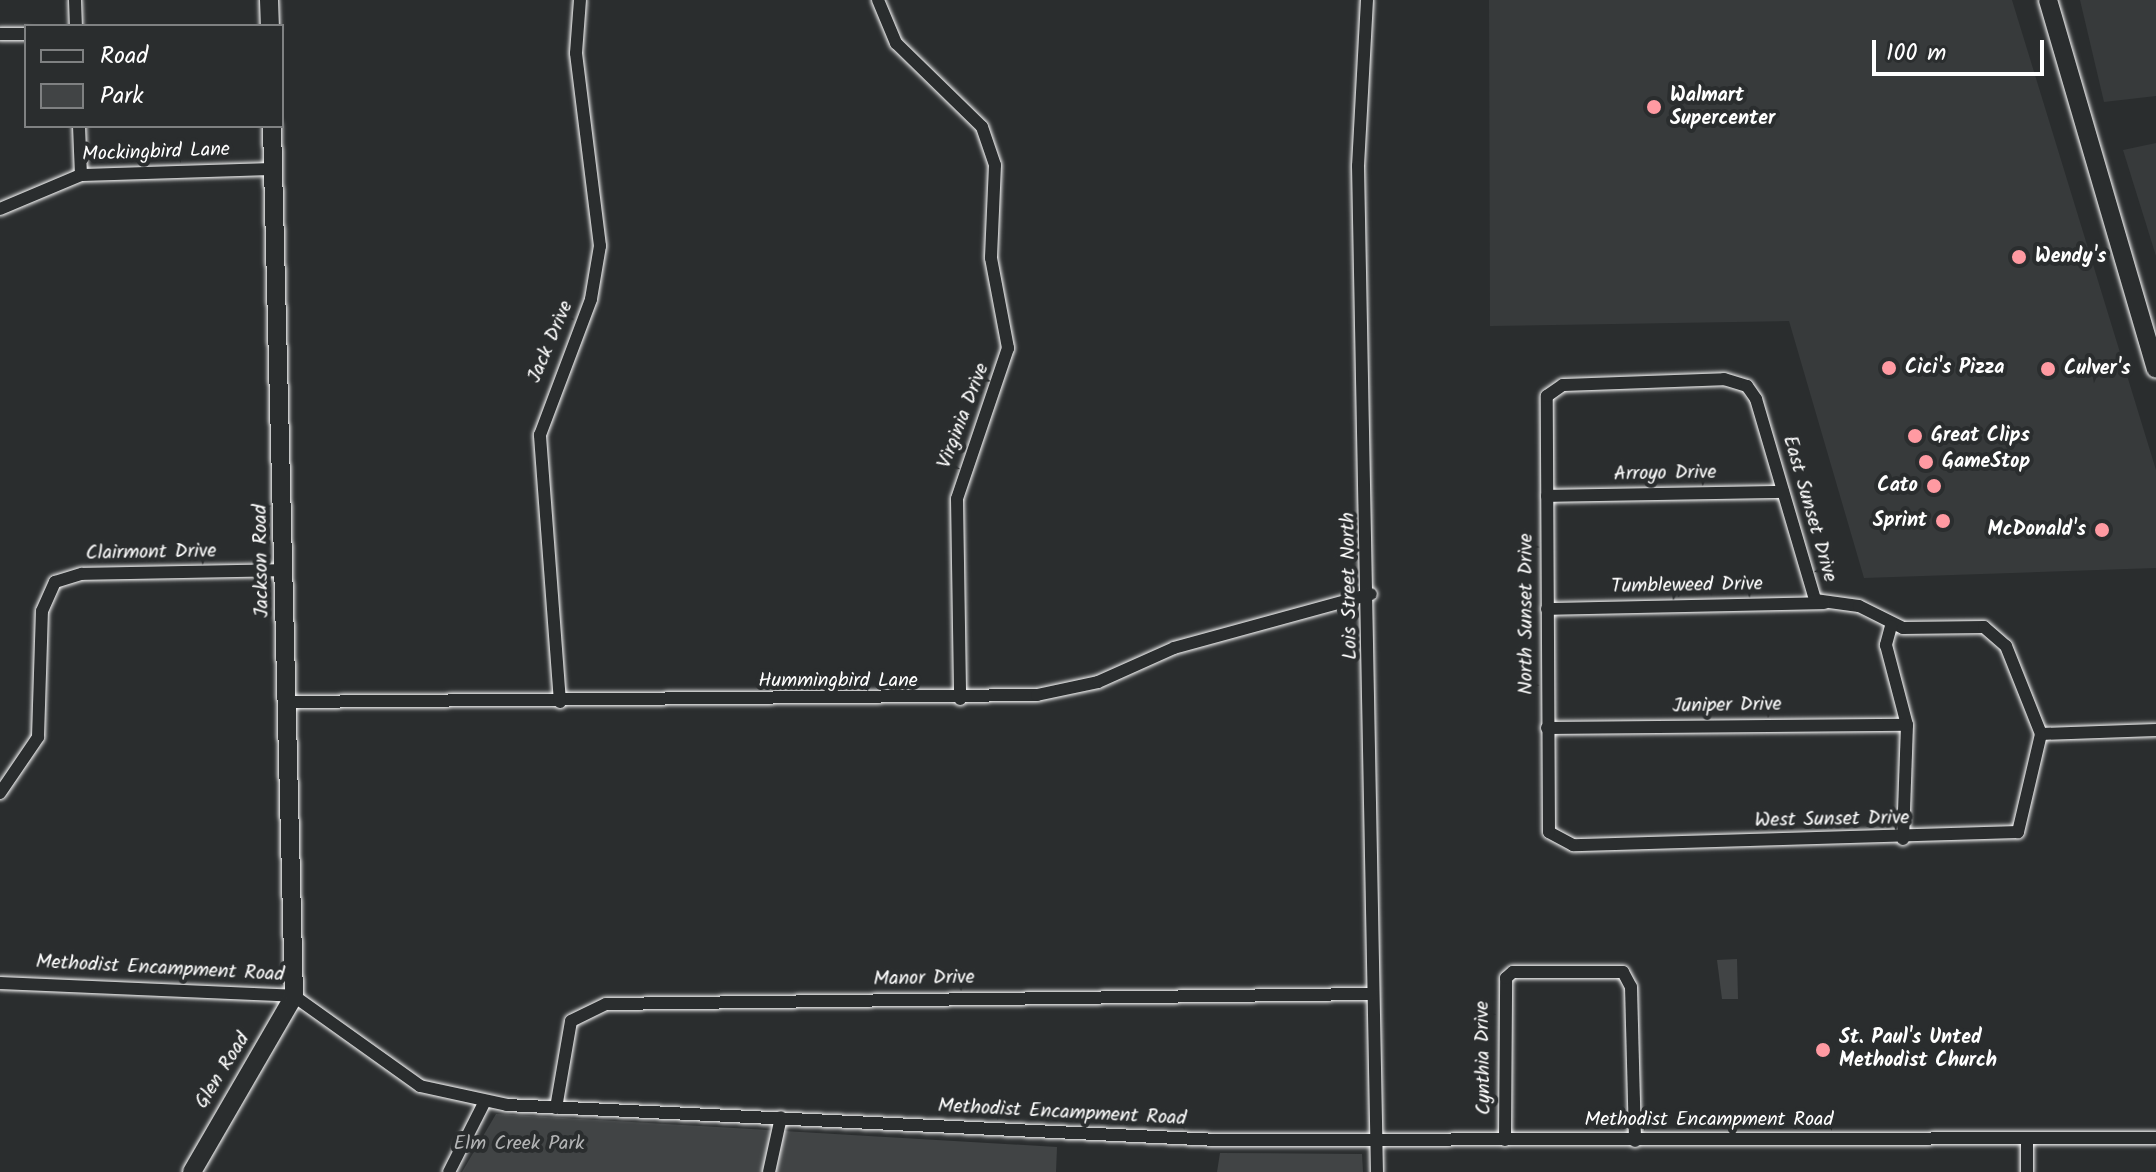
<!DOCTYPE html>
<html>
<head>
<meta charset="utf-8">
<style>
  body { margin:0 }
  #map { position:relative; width:2156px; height:1172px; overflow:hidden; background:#2a2d2e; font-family:Kalam,sans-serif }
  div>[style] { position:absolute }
  .built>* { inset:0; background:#373a3b }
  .green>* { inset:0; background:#414445 }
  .roads { filter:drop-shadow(0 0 2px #fff) drop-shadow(0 0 2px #fff) }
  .street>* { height:12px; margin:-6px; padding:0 6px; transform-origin:6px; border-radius:6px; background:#2a2d2e }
  .secondary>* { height:18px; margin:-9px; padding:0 9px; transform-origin:9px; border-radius:9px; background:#2a2d2e }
  .dots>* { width:22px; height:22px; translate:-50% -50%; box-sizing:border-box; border:4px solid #2a2d2e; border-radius:50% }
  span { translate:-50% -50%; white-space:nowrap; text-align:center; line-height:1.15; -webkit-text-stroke:8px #2a2d2e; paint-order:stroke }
  .poi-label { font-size:20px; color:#fff; font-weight:700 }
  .left { translate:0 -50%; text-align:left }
  .right { translate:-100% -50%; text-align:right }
  .street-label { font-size:20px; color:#fff }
  .park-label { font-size:20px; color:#b3b4b5 }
  .legend { position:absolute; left:24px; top:24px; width:260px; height:104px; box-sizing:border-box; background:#2a2d2e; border:2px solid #7f8182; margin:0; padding:10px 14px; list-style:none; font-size:24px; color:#fff }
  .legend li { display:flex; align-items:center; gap:16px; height:40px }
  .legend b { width:40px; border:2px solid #7f8182 }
  .scale { position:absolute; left:1872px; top:40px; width:172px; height:36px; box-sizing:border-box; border:4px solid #fff; border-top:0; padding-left:10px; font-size:24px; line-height:28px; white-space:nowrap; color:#fff; -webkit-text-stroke:6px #2a2d2e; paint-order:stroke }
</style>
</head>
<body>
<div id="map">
  <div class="built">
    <div style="clip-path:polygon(1489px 0,2012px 0,2156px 470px,2156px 568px,1864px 578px,1789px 321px,1490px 326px)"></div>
    <div style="clip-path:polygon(2080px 0,2156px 0,2156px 96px,2104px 102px)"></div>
    <div style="clip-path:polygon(2156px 143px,2156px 256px,2123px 150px)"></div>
  </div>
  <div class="green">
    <div style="clip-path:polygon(1737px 959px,1738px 999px,1722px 999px,1717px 960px)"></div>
    <div style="clip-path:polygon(496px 1114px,1057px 1147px,1056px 1172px,462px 1172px)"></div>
    <div style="clip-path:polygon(1220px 1153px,1362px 1154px,1363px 1172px,1217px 1172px)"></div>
  </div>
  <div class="roads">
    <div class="street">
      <div style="left:75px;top:0;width:26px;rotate:88deg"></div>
      <div style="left:878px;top:0;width:47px;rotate:67.3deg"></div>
      <div style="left:896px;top:43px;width:120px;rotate:44.3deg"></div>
      <div style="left:982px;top:127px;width:40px;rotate:71.1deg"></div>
      <div style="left:995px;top:165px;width:93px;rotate:92.5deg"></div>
      <div style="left:991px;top:258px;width:92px;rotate:79.3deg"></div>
      <div style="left:1008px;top:348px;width:159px;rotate:108.7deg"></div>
      <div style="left:957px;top:499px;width:200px;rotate:89.1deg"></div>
      <div style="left:1367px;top:0;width:166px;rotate:93.1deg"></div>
      <div style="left:1358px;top:166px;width:1006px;rotate:88.92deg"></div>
      <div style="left:0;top:34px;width:26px"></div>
      <div style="left:79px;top:126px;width:49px;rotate:87.7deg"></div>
      <div style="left:0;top:209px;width:88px;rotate:-22.8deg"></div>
      <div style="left:81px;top:175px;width:192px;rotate:-1.8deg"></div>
      <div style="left:1724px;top:379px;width:24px;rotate:17deg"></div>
      <div style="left:1747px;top:386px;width:16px;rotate:55deg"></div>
      <div style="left:1756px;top:399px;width:209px;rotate:73.6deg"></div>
      <div style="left:1815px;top:600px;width:44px;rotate:7.8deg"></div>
      <div style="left:1859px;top:606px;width:49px;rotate:26.6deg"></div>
      <div style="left:1903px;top:628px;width:81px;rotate:-0.7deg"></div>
      <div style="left:1984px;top:627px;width:29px;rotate:41deg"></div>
      <div style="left:2006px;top:646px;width:95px;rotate:68.3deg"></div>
      <div style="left:2041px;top:734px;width:101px;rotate:103.2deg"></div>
      <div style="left:2018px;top:832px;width:445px;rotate:178.3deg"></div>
      <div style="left:1573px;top:845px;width:27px;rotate:-152deg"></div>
      <div style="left:1549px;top:832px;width:436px;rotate:-90.3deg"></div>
      <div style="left:1547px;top:396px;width:19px;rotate:-35deg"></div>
      <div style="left:1563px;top:385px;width:161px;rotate:-2.1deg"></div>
      <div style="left:1547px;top:496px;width:236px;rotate:-1deg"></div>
      <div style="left:1547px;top:609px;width:277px;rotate:-1.2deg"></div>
      <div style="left:1891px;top:626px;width:20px;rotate:105deg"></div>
      <div style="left:1886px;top:645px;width:83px;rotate:75.3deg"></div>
      <div style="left:1907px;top:725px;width:114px;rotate:92deg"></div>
      <div style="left:287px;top:702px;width:750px;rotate:-0.53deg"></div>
      <div style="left:1037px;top:695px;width:62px;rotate:-12deg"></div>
      <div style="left:1098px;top:682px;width:83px;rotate:-24.1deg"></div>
      <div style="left:1174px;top:648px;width:204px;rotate:-15.3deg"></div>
      <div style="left:560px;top:702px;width:268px;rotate:-94.3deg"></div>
      <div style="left:540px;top:435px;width:145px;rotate:-69.4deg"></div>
      <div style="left:591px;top:299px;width:54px;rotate:-80.4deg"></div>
      <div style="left:600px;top:246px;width:194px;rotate:-97.1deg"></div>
      <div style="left:576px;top:53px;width:53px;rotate:-85.7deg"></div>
      <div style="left:1547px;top:728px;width:360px;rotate:-0.5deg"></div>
      <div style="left:2041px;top:734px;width:115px;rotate:-2deg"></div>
      <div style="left:0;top:793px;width:68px;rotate:-55.8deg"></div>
      <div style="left:38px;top:737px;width:126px;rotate:-88.2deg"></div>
      <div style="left:42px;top:611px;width:32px;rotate:-66deg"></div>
      <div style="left:55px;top:582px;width:28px;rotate:-17deg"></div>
      <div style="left:82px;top:574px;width:203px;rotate:-1.1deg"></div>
      <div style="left:0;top:983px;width:294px;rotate:2.5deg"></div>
      <div style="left:294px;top:996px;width:155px;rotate:35.5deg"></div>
      <div style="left:420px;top:1086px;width:89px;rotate:12.3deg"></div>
      <div style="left:507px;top:1105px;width:711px;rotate:2.82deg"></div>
      <div style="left:1217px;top:1140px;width:939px;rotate:-0.12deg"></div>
      <div style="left:556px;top:1108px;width:88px;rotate:-80.2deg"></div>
      <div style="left:571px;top:1021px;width:39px;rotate:-26deg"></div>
      <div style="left:606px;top:1004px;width:766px;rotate:-0.75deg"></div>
      <div style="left:2027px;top:1138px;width:34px;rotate:90deg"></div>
      <div style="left:1505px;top:1140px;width:162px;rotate:-89.6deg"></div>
      <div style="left:1506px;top:978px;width:9px;rotate:-41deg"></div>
      <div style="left:1513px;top:972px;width:110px"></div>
      <div style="left:1623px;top:972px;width:17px;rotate:62deg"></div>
      <div style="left:1631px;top:987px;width:154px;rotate:88.5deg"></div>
      <div style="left:449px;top:1172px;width:77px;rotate:-63.1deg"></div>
      <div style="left:769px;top:1172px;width:56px;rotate:-77.7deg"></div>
    </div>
    <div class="secondary">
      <div style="left:269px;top:0;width:26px;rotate:88deg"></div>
      <div style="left:2048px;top:0;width:384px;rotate:73.7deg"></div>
      <div style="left:192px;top:1172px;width:203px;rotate:-59.9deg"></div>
      <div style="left:294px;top:996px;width:870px;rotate:-91.45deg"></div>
    </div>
  </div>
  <div class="dots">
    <div style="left:1654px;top:107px;background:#ff9aa2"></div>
    <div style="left:2019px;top:257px;background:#ff9aa2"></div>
    <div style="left:1889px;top:368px;background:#ff9aa2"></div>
    <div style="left:2048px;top:369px;background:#ff9aa2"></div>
    <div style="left:1915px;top:436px;background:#ff9aa2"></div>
    <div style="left:1926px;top:462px;background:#ff9aa2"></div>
    <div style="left:1934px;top:486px;background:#ff9aa2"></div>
    <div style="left:1943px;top:521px;background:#ff9aa2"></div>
    <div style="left:2102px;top:530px;background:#ff9aa2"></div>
    <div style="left:1823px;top:1050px;background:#ff9aa2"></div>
  </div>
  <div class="poi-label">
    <span class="left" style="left:1670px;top:108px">Walmart<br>Supercenter</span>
    <span class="left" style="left:2035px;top:257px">Wendy's</span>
    <span class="left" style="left:1905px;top:368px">Cici's Pizza</span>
    <span class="left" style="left:2064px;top:369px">Culver's</span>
    <span class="left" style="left:1931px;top:436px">Great Clips</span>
    <span class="left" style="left:1942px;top:462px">GameStop</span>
    <span class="right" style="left:1918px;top:486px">Cato</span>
    <span class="right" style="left:1927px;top:521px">Sprint</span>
    <span class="right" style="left:2086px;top:530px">McDonald's</span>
    <span class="left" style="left:1839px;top:1050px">St. Paul's Unted<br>Methodist Church</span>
  </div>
  <div class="street-label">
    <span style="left:156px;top:153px;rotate:-2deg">Mockingbird Lane</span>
    <span style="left:551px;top:342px;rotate:-67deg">Jack Drive</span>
    <span style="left:964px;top:416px;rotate:-69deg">Virginia Drive</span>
    <span style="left:1665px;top:474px;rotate:-1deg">Arroyo Drive</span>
    <span style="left:1809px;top:509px;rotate:74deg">East Sunset Drive</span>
    <span style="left:151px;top:553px;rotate:-1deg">Clairmont Drive</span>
    <span style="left:262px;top:561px;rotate:-91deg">Jackson Road</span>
    <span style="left:1350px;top:586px;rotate:-91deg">Lois Street North</span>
    <span style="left:1687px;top:586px;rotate:-1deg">Tumbleweed Drive</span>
    <span style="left:1527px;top:614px;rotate:-90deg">North Sunset Drive</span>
    <span style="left:838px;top:681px">Hummingbird Lane</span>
    <span style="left:1727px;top:706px;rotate:-1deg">Juniper Drive</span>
    <span style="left:1832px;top:820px;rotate:-1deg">West Sunset Drive</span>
    <span style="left:160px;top:969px;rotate:3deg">Methodist Encampment Road</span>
    <span style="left:924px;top:979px;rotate:-1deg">Manor Drive</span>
    <span style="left:1484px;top:1058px;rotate:-91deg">Cynthia Drive</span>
    <span style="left:223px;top:1071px;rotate:-58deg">Glen Road</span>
    <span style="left:1062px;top:1113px;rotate:3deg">Methodist Encampment Road</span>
    <span style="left:1709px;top:1120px">Methodist Encampment Road</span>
  </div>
  <div class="park-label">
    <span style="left:519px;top:1144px">Elm Creek Park</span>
  </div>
  <ul class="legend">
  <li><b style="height:10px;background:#2a2d2e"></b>Road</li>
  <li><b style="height:22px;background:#414445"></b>Park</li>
  </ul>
  <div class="scale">100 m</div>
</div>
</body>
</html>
